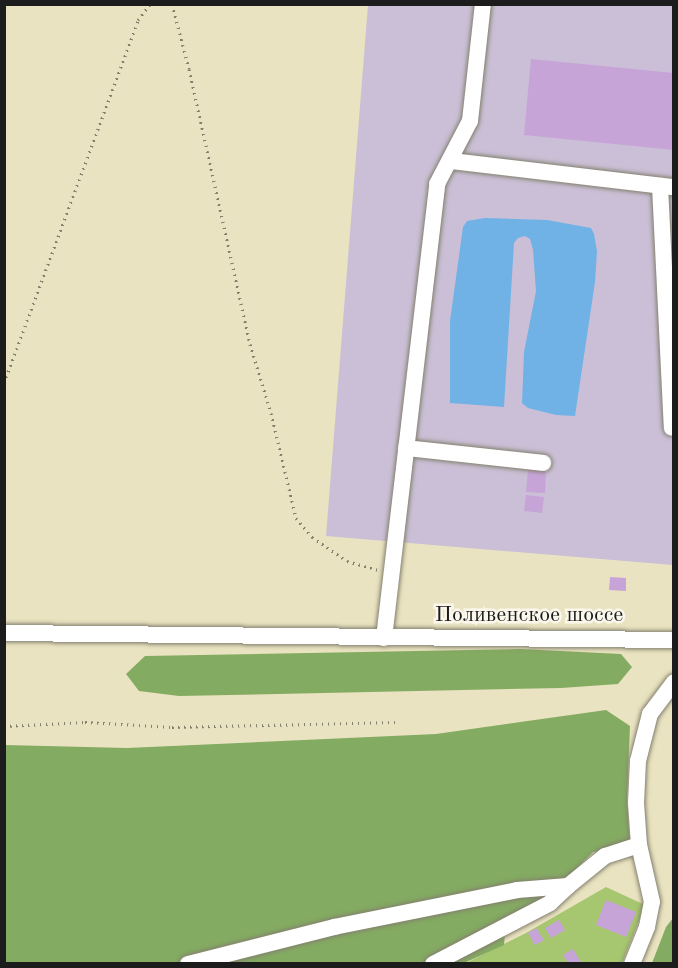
<!DOCTYPE html>
<html>
<head>
<meta charset="utf-8">
<style>
  body { margin:0 }
  #map { position:relative; width:678px; height:968px; overflow:hidden; background:#eae3c1; font-family:"Old Standard TT",serif }
  div>[style] { position:absolute }
  .industrial>* { inset:0; background:#cabfd6 }
  .green>* { inset:0; background:#a6c66f }
  .forest>* { inset:0; background:#84ab62 }
  .water>* { inset:0; background:#70b2e5 }
  .building>* { inset:0; background:#c7a4d8 }
  .path>* { height:3px; margin-top:-1.5px; transform-origin:0; background:repeating-linear-gradient(90deg,#83806e 0 1.5px,transparent 0 6px) }
  .roads { filter:drop-shadow(0 0 2px #83806e) drop-shadow(0 0 2px #83806e) }
  .minor>* { height:16px; margin:-8px; padding:0 8px; transform-origin:8px; border-radius:8px; background:#fff }
  span { translate:-50% -50%; white-space:nowrap; text-align:center; line-height:1.15; -webkit-text-stroke:5px #fbf7ec; paint-order:stroke }
  .street-label { font-size:22px; color:#1c1c1c }
  .frame { position:absolute; inset:0; border:6px solid #1c1c1c; pointer-events:none }
</style>
</head>
<body>
<div id="map">
  <div class="industrial">
    <div style="clip-path:polygon(368px 5px,673px 5px,673px 565px,326px 536px)"></div>
  </div>
  <div class="green">
    <div style="clip-path:polygon(606px 887px,645px 905px,622px 963px,464px 964px,526px 933px)"></div>
  </div>
  <div class="forest">
    <div style="clip-path:polygon(521px 649px,621px 654px,632px 667px,618px 684px,561px 688px,179px 696px,139px 691px,126px 674px,145px 656px)"></div>
    <div style="clip-path:polygon(606px 710px,630px 726px,627px 800px,630px 842px,620px 849px,593px 852px,558px 887px,506px 922px,504px 945px,464px 963px,5px 964px,5px 745px,127px 748px,436px 734px)"></div>
    <div style="clip-path:polygon(673px 918px,673px 963px,652px 963px,666px 927px)"></div>
  </div>
  <div class="water">
    <div style="clip-path:polygon(485px 218px,547px 220px,591px 228px,594px 234px,597px 251px,595px 282px,575px 416px,556px 415px,528px 408px,522px 403px,524px 352px,536px 291px,533px 250px,530px 239px,525px 236px,518px 238px,514px 243px,504px 407px,450px 403px,450px 321px,463px 227px,467px 221px)"></div>
  </div>
  <div class="building">
    <div style="clip-path:polygon(531px 59px,674px 73px,674px 150px,524px 135px)"></div>
    <div style="clip-path:polygon(528px 470px,546px 471px,545px 493px,526px 492px)"></div>
    <div style="clip-path:polygon(526px 495px,544px 497px,542px 513px,524px 511px)"></div>
    <div style="clip-path:polygon(610px 577px,626px 578px,626px 591px,609px 590px)"></div>
    <div style="clip-path:polygon(606px 900px,636px 912px,626px 937px,596px 925px)"></div>
    <div style="clip-path:polygon(559px 920px,565px 930px,551px 938px,545px 928px)"></div>
    <div style="clip-path:polygon(536px 928px,544px 940px,535px 945px,528px 933px)"></div>
    <div style="clip-path:polygon(573px 949px,582px 964px,569px 964px,563px 955px)"></div>
  </div>
  <div class="path">
    <div style="left:172px;top:4px;width:67px;rotate:75.3deg"></div>
    <div style="left:189px;top:69px;width:282px;rotate:77.5deg"></div>
    <div style="left:250px;top:344px;width:72px;rotate:73.1deg"></div>
    <div style="left:271px;top:413px;width:108px;rotate:76.6deg"></div>
    <div style="left:296px;top:518px;width:25px;rotate:50deg"></div>
    <div style="left:312px;top:537px;width:42px;rotate:34.4deg"></div>
    <div style="left:347px;top:561px;width:32px;rotate:16deg"></div>
    <div style="left:4px;top:383px;width:387px;rotate:-69.7deg"></div>
    <div style="left:138px;top:20px;width:20px;rotate:-53deg"></div>
    <div style="left:4px;top:726px;width:81px;rotate:-2.8deg"></div>
    <div style="left:85px;top:722px;width:87px;rotate:3.3deg"></div>
    <div style="left:172px;top:727px;width:223px;rotate:-1.3deg"></div>
  </div>
  <div class="roads">
    <div class="minor">
      <div style="left:451px;top:161px;width:225px;rotate:6.7deg"></div>
      <div style="left:660px;top:186px;width:242px;rotate:87.2deg"></div>
      <div style="left:406px;top:448px;width:138px;rotate:6.2deg"></div>
      <div style="left:4px;top:633px;width:670px;rotate:0.6deg"></div>
      <div style="left:384px;top:638px;width:457px;rotate:-83.3deg"></div>
      <div style="left:437px;top:184px;width:71px;rotate:-62.4deg"></div>
      <div style="left:470px;top:121px;width:118px;rotate:-83.7deg"></div>
      <div style="left:188px;top:964px;width:151px;rotate:-14.2deg"></div>
      <div style="left:334px;top:927px;width:187px;rotate:-11.4deg"></div>
      <div style="left:517px;top:890px;width:51px;rotate:-4.5deg"></div>
      <div style="left:568px;top:886px;width:48px;rotate:-39deg"></div>
      <div style="left:605px;top:856px;width:36px;rotate:-18deg"></div>
      <div style="left:433px;top:964px;width:132px;rotate:-27.5deg"></div>
      <div style="left:550px;top:903px;width:25px;rotate:-43deg"></div>
      <div style="left:632px;top:964px;width:40px;rotate:-68deg"></div>
      <div style="left:647px;top:927px;width:25px;rotate:-79deg"></div>
      <div style="left:652px;top:902px;width:58px;rotate:-102.8deg"></div>
      <div style="left:639px;top:845px;width:42px;rotate:-94.1deg"></div>
      <div style="left:636px;top:803px;width:42px;rotate:-87.3deg"></div>
      <div style="left:638px;top:761px;width:49px;rotate:-75.7deg"></div>
      <div style="left:650px;top:714px;width:40px;rotate:-53deg"></div>
    </div>
  </div>
  <div class="street-label">
    <span style="left:529px;top:616px">Поливенское шоссе</span>
  </div>
  <div class="frame"></div>
</div>
</body>
</html>
